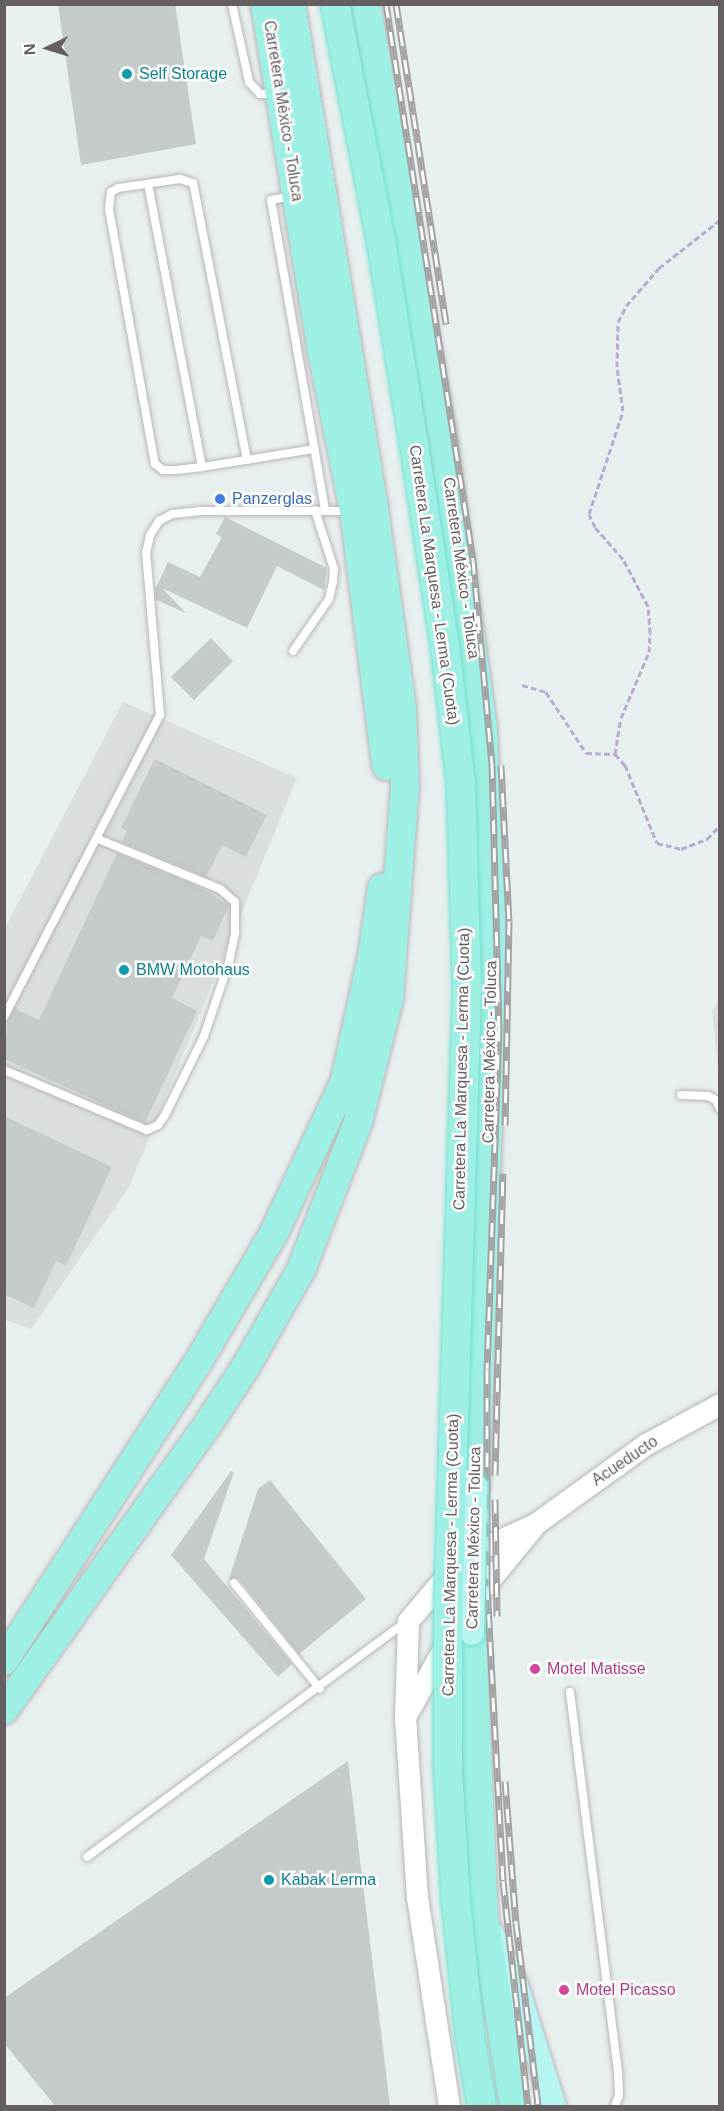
<!DOCTYPE html>
<html>
<head>
<meta charset="utf-8">
<style>
  body { margin:0 }
  #map { position:relative; width:724px; height:2111px; overflow:hidden; background:#e8efef; font-family:Helvetica,sans-serif }
  div>[style] { position:absolute }
  .industrial>* { inset:0; background:#dadfde }
  .building>* { inset:0; background:#c5cbca }
  .path>* { height:3px; margin-top:-1.5px; transform-origin:0; background:repeating-linear-gradient(90deg,#b9abd2 0 6px,transparent 0 9px) }
  .roads { filter:drop-shadow(0 0 2px #bbb5b7) drop-shadow(0 0 2px #bbb5b7) }
  .service>* { height:8px; margin:-4px; padding:0 4px; transform-origin:4px; border-radius:4px; background:#fff }
  .secondary>* { height:21px; margin:-10.5px; padding:0 10.5px; transform-origin:10.5px; border-radius:10.5px; background:#fff }
  .primary>* { height:24px; margin:-12px; padding:0 12px; transform-origin:12px; border-radius:12px; background:#b7f5f2 }
  .motorway>* { height:28px; margin:-14px; padding:0 14px; transform-origin:14px; border-radius:14px; background:#9ff0e4 }
  .rail>* { height:7px; margin-top:-3.5px; transform-origin:0; background:repeating-linear-gradient(90deg,#fff 0 14px,#a5a2a3 0 28px); box-sizing:border-box; border-block:2px solid #a5a2a3 }
  .bridges { filter:drop-shadow(0 0 2px #70e0cd) drop-shadow(0 0 2px #70e0cd) }
  .primary-bridge>* { height:24px; margin:-12px; padding:0 12px; transform-origin:12px; border-radius:12px; background:#b7f5f2 }
  .motorway-bridge>* { height:28px; margin:-14px; padding:0 14px; transform-origin:14px; border-radius:14px; background:#9ff0e4 }
  .dots>* { width:16px; height:16px; translate:-50% -50%; box-sizing:border-box; border:3px solid #fff; border-radius:50% }
  span { translate:-50% -50%; white-space:nowrap; text-align:center; line-height:1.15; -webkit-text-stroke:5px #fff; paint-order:stroke }
  .culture-label { font-size:16px; color:#0d838f }
  .left { translate:0 -50%; text-align:left }
  .street-label { font-size:16px; color:#665f62 }
  .shop-label { font-size:16px; color:#366cbe }
  .hotel-label { font-size:16px; color:#b23c85 }
  .frame { position:absolute; inset:0; border:6px solid #665f62; pointer-events:none }
  .north { position:absolute; left:18px; top:18px; width:60px; height:60px; -webkit-text-stroke:4px #fff; paint-order:stroke; rotate:266deg; font-size:16px; font-weight:700; line-height:24px; text-align:center; color:#665f62 }
  .north::after { content:''; display:block; margin:auto; width:21px; height:27px; background:#665f62; clip-path:polygon(50% 0,100% 100%,50% 72%,0 100%) }
</style>
</head>
<body>
<div id="map">
  <div class="industrial">
    <div style="clip-path:polygon(123px 702px,297px 778px,129px 1187px,31px 1329px,5px 1320px,4px 930px)"></div>
    <div style="clip-path:polygon(719px 999px,719px 1077px,712px 1012px)"></div>
  </div>
  <div class="building">
    <div style="clip-path:polygon(58px 4px,175px 4px,196px 144px,81px 165px)"></div>
    <div style="clip-path:polygon(225px 517px,327px 568px,324px 590px,277px 566px,247px 628px,162px 588px,186px 613px,156px 600px,155px 590px,168px 562px,200px 577px,222px 537px,216px 534px)"></div>
    <div style="clip-path:polygon(211px 638px,233px 661px,194px 700px,171px 677px)"></div>
    <div style="clip-path:polygon(155px 759px,267px 815px,246px 857px,222px 845px,206px 877px,122px 842px,127px 831px,121px 828px)"></div>
    <div style="clip-path:polygon(117px 853px,201px 888px,229px 905px,213px 941px,201px 936px,172px 998px,197px 1011px,145px 1123px,4px 1059px,8px 1021px,15px 1009px,39px 1020px)"></div>
    <div style="clip-path:polygon(4px 1116px,112px 1167px,66px 1266px,56px 1261px,34px 1308px,4px 1294px)"></div>
    <div style="clip-path:polygon(231px 1471px,234px 1472px,204px 1559px,292px 1664px,278px 1677px,171px 1555px)"></div>
    <div style="clip-path:polygon(270px 1480px,366px 1599px,299px 1654px,239px 1579px,229px 1579px,258px 1489px)"></div>
    <div style="clip-path:polygon(348px 1761px,390px 2106px,55px 2106px,4px 2043px,4px 1998px)"></div>
  </div>
  <div class="path">
    <div style="left:522px;top:685px;width:25px;rotate:16deg"></div>
    <div style="left:546px;top:692px;width:73px;rotate:56.7deg"></div>
    <div style="left:586px;top:753px;width:29px;rotate:2deg"></div>
    <div style="left:615px;top:754px;width:15px;rotate:48deg"></div>
    <div style="left:625px;top:765px;width:84px;rotate:67.7deg"></div>
    <div style="left:657px;top:843px;width:25px;rotate:14deg"></div>
    <div style="left:681px;top:849px;width:28px;rotate:-21deg"></div>
    <div style="left:707px;top:839px;width:19px;rotate:-47deg"></div>
    <div style="left:615px;top:754px;width:36px;rotate:-81deg"></div>
    <div style="left:621px;top:718px;width:72px;rotate:-67deg"></div>
    <div style="left:649px;top:652px;width:19px;rotate:-87deg"></div>
    <div style="left:650px;top:633px;width:27px;rotate:-94deg"></div>
    <div style="left:648px;top:606px;width:53px;rotate:-118deg"></div>
    <div style="left:623px;top:559px;width:43px;rotate:-131.2deg"></div>
    <div style="left:595px;top:527px;width:14px;rotate:-115deg"></div>
    <div style="left:589px;top:514px;width:108px;rotate:-71.7deg"></div>
    <div style="left:623px;top:411px;width:44px;rotate:-97.8deg"></div>
    <div style="left:617px;top:367px;width:45px;rotate:-88.7deg"></div>
    <div style="left:618px;top:322px;width:18px;rotate:-63deg"></div>
    <div style="left:626px;top:306px;width:50px;rotate:-49deg"></div>
    <div style="left:659px;top:268px;width:78px;rotate:-38.2deg"></div>
  </div>
  <div class="roads">
    <div class="service">
      <div style="left:232px;top:4px;width:80px;rotate:77.7deg"></div>
      <div style="left:249px;top:82px;width:16px;rotate:47deg"></div>
      <div style="left:260px;top:94px;width:14px"></div>
      <div style="left:148px;top:184px;width:288px;rotate:79.2deg"></div>
      <div style="left:292px;top:196px;width:21px;rotate:169deg"></div>
      <div style="left:271px;top:200px;width:315px;rotate:80.1deg"></div>
      <div style="left:247px;top:460px;width:282px;rotate:-101deg"></div>
      <div style="left:193px;top:183px;width:14px;rotate:-163deg"></div>
      <div style="left:180px;top:179px;width:63px;rotate:171.7deg"></div>
      <div style="left:118px;top:188px;width:8px;rotate:150deg"></div>
      <div style="left:111px;top:192px;width:17px;rotate:97deg"></div>
      <div style="left:109px;top:209px;width:259px;rotate:79.8deg"></div>
      <div style="left:155px;top:464px;width:10px;rotate:37deg"></div>
      <div style="left:163px;top:470px;width:14px"></div>
      <div style="left:177px;top:470px;width:25px;rotate:-7deg"></div>
      <div style="left:202px;top:467px;width:114px;rotate:-9.1deg"></div>
      <div style="left:293px;top:651px;width:63px;rotate:-55.3deg"></div>
      <div style="left:329px;top:599px;width:17px;rotate:-77deg"></div>
      <div style="left:333px;top:582px;width:13px;rotate:-86deg"></div>
      <div style="left:334px;top:569px;width:62px;rotate:-107.9deg"></div>
      <div style="left:4px;top:1017px;width:340px;rotate:-62.7deg"></div>
      <div style="left:160px;top:715px;width:163px;rotate:-94.9deg"></div>
      <div style="left:146px;top:553px;width:18px;rotate:-77deg"></div>
      <div style="left:150px;top:535px;width:17px;rotate:-57deg"></div>
      <div style="left:159px;top:521px;width:15px;rotate:-28deg"></div>
      <div style="left:172px;top:514px;width:27px;rotate:-6deg"></div>
      <div style="left:199px;top:511px;width:151px"></div>
      <div style="left:4px;top:1070px;width:155px;rotate:22.8deg"></div>
      <div style="left:147px;top:1130px;width:12px;rotate:-24deg"></div>
      <div style="left:158px;top:1125px;width:12px;rotate:-55deg"></div>
      <div style="left:165px;top:1115px;width:88px;rotate:-63.7deg"></div>
      <div style="left:204px;top:1036px;width:78px;rotate:-71.3deg"></div>
      <div style="left:229px;top:962px;width:30px;rotate:-78deg"></div>
      <div style="left:235px;top:933px;width:31px;rotate:-90deg"></div>
      <div style="left:235px;top:902px;width:20px;rotate:-139deg"></div>
      <div style="left:220px;top:889px;width:132px;rotate:-157.7deg"></div>
      <div style="left:681px;top:1095px;width:27px;rotate:2deg"></div>
      <div style="left:708px;top:1096px;width:9px;rotate:27deg"></div>
      <div style="left:716px;top:1100px;width:10px;rotate:66deg"></div>
      <div style="left:234px;top:1583px;width:136px;rotate:50.9deg"></div>
      <div style="left:570px;top:1692px;width:385px;rotate:82.8deg"></div>
      <div style="left:618px;top:2074px;width:21px;rotate:87deg"></div>
      <div style="left:619px;top:2095px;width:12px;rotate:110deg"></div>
      <div style="left:87px;top:1857px;width:394px;rotate:-36.4deg"></div>
    </div>
    <div class="secondary">
      <div style="left:469px;top:1605px;width:101px;rotate:-50.6deg"></div>
      <div style="left:405px;top:1717px;width:86px;rotate:-60.8deg"></div>
      <div style="left:449px;top:2106px;width:211px;rotate:-98.7deg"></div>
      <div style="left:417px;top:1897px;width:179px;rotate:-93.8deg"></div>
      <div style="left:405px;top:1718px;width:97px;rotate:-88.2deg"></div>
      <div style="left:408px;top:1621px;width:67px;rotate:-49.9deg"></div>
      <div style="left:451px;top:1570px;width:38px;rotate:-35deg"></div>
      <div style="left:482px;top:1548px;width:58px;rotate:-24.4deg"></div>
      <div style="left:535px;top:1524px;width:137px;rotate:-35.8deg"></div>
      <div style="left:646px;top:1444px;width:84px;rotate:-28.4deg"></div>
    </div>
    <div class="primary">
      <div style="left:492px;top:1934px;width:56px;rotate:64.8deg"></div>
      <div style="left:516px;top:1985px;width:127px;rotate:72.6deg"></div>
    </div>
    <div class="motorway">
      <div style="left:265px;top:4px;width:348px;rotate:80.7deg"></div>
      <div style="left:321px;top:347px;width:167px;rotate:78.6deg"></div>
      <div style="left:354px;top:511px;width:257px;rotate:82.8deg"></div>
      <div style="left:366px;top:4px;width:447px;rotate:79.9deg"></div>
      <div style="left:444px;top:444px;width:289px;rotate:82.2deg"></div>
      <div style="left:483px;top:730px;width:181px;rotate:87.2deg"></div>
      <div style="left:492px;top:911px;width:126px;rotate:90.5deg"></div>
      <div style="left:491px;top:1037px;width:449px;rotate:92deg"></div>
      <div style="left:472px;top:1633px;width:284px;rotate:87.6deg"></div>
      <div style="left:484px;top:1917px;width:191px;rotate:81deg"></div>
      <div style="left:4px;top:1661px;width:356px;rotate:-57deg"></div>
      <div style="left:198px;top:1362px;width:150px;rotate:-59.5deg"></div>
      <div style="left:274px;top:1233px;width:168px;rotate:-65deg"></div>
      <div style="left:345px;top:1081px;width:133px;rotate:-77.8deg"></div>
      <div style="left:373px;top:951px;width:64px;rotate:-81.9deg"></div>
      <div style="left:4px;top:1710px;width:344px;rotate:-54.5deg"></div>
      <div style="left:204px;top:1430px;width:74px;rotate:-56.5deg"></div>
      <div style="left:245px;top:1368px;width:113px;rotate:-60.3deg"></div>
      <div style="left:301px;top:1270px;width:159px;rotate:-68.9deg"></div>
      <div style="left:358px;top:1122px;width:127px;rotate:-75.9deg"></div>
      <div style="left:389px;top:999px;width:213px;rotate:-85.7deg"></div>
      <div style="left:405px;top:787px;width:79px;rotate:-92.2deg"></div>
      <div style="left:402px;top:708px;width:202px;rotate:-98deg"></div>
      <div style="left:374px;top:508px;width:511px;rotate:-99.35deg"></div>
    </div>
  </div>
  <div class="rail">
    <div style="left:386px;top:4px;width:563px;rotate:81.11deg"></div>
    <div style="left:473px;top:560px;width:205px;rotate:84.7deg"></div>
    <div style="left:492px;top:764px;width:263px;rotate:88.5deg"></div>
    <div style="left:499px;top:1027px;width:342px;rotate:92deg"></div>
    <div style="left:487px;top:1369px;width:217px;rotate:90deg"></div>
    <div style="left:487px;top:1586px;width:295px;rotate:86.9deg"></div>
    <div style="left:503px;top:1881px;width:226px;rotate:83.7deg"></div>
    <div style="left:396px;top:4px;width:324px;rotate:81.1deg"></div>
    <div style="left:501px;top:765px;width:156px;rotate:87.1deg"></div>
    <div style="left:509px;top:921px;width:204px;rotate:91.1deg"></div>
    <div style="left:495px;top:1475px;width:302px;rotate:-88.5deg"></div>
    <div style="left:495px;top:1499px;width:117px;rotate:89deg"></div>
    <div style="left:505px;top:1781px;width:142px;rotate:85.6deg"></div>
    <div style="left:516px;top:1923px;width:184px;rotate:83.1deg"></div>
  </div>
  <div class="bridges">
    <div class="primary-bridge">
      <div style="left:472px;top:1633px;width:147px;rotate:-88.8deg"></div>
    </div>
    <div class="motorway-bridge">
      <div style="left:335px;top:4px;width:241px;rotate:79deg"></div>
      <div style="left:381px;top:241px;width:206px;rotate:80.8deg"></div>
      <div style="left:414px;top:444px;width:204px;rotate:81.3deg"></div>
      <div style="left:445px;top:646px;width:140px;rotate:83.4deg"></div>
      <div style="left:461px;top:785px;width:205px;rotate:88.3deg"></div>
      <div style="left:467px;top:990px;width:625px;rotate:91.74deg"></div>
      <div style="left:448px;top:1615px;width:153px;rotate:90deg"></div>
      <div style="left:448px;top:1768px;width:133px;rotate:86.6deg"></div>
      <div style="left:456px;top:1901px;width:137px;rotate:84.1deg"></div>
      <div style="left:470px;top:2037px;width:70px;rotate:80.1deg"></div>
    </div>
  </div>
  <div class="dots">
    <div style="left:127px;top:74px;background:#0f9aa8"></div>
    <div style="left:220px;top:499px;background:#3f7fe0"></div>
    <div style="left:124px;top:970px;background:#0f9aa8"></div>
    <div style="left:535px;top:1669px;background:#d1479c"></div>
    <div style="left:269px;top:1880px;background:#0f9aa8"></div>
    <div style="left:564px;top:1990px;background:#d1479c"></div>
  </div>
  <div class="culture-label">
    <span class="left" style="left:139px;top:74px">Self Storage</span>
    <span class="left" style="left:136px;top:970px">BMW Motohaus</span>
    <span class="left" style="left:281px;top:1880px">Kabak Lerma</span>
  </div>
  <div class="street-label">
    <span style="left:283px;top:111px;rotate:81deg">Carretera México - Toluca</span>
    <span style="left:461px;top:568px;rotate:82deg">Carretera México - Toluca</span>
    <span style="left:434px;top:585px;rotate:82deg">Carretera La Marquesa - Lerma (Cuota)</span>
    <span style="left:490px;top:1052px;rotate:-89deg">Carretera México - Toluca</span>
    <span style="left:462px;top:1069px;rotate:-89deg">Carretera La Marquesa - Lerma (Cuota)</span>
    <span style="left:625px;top:1461px;rotate:-34deg">Acueducto</span>
    <span style="left:474px;top:1538px;rotate:-89deg">Carretera México - Toluca</span>
    <span style="left:451px;top:1555px;rotate:-89deg">Carretera La Marquesa - Lerma (Cuota)</span>
  </div>
  <div class="shop-label">
    <span class="left" style="left:232px;top:499px">Panzerglas</span>
  </div>
  <div class="hotel-label">
    <span class="left" style="left:547px;top:1669px">Motel Matisse</span>
    <span class="left" style="left:576px;top:1990px">Motel Picasso</span>
  </div>
  <div class="frame"></div>
  <div class="north">N</div>
</div>
</body>
</html>
